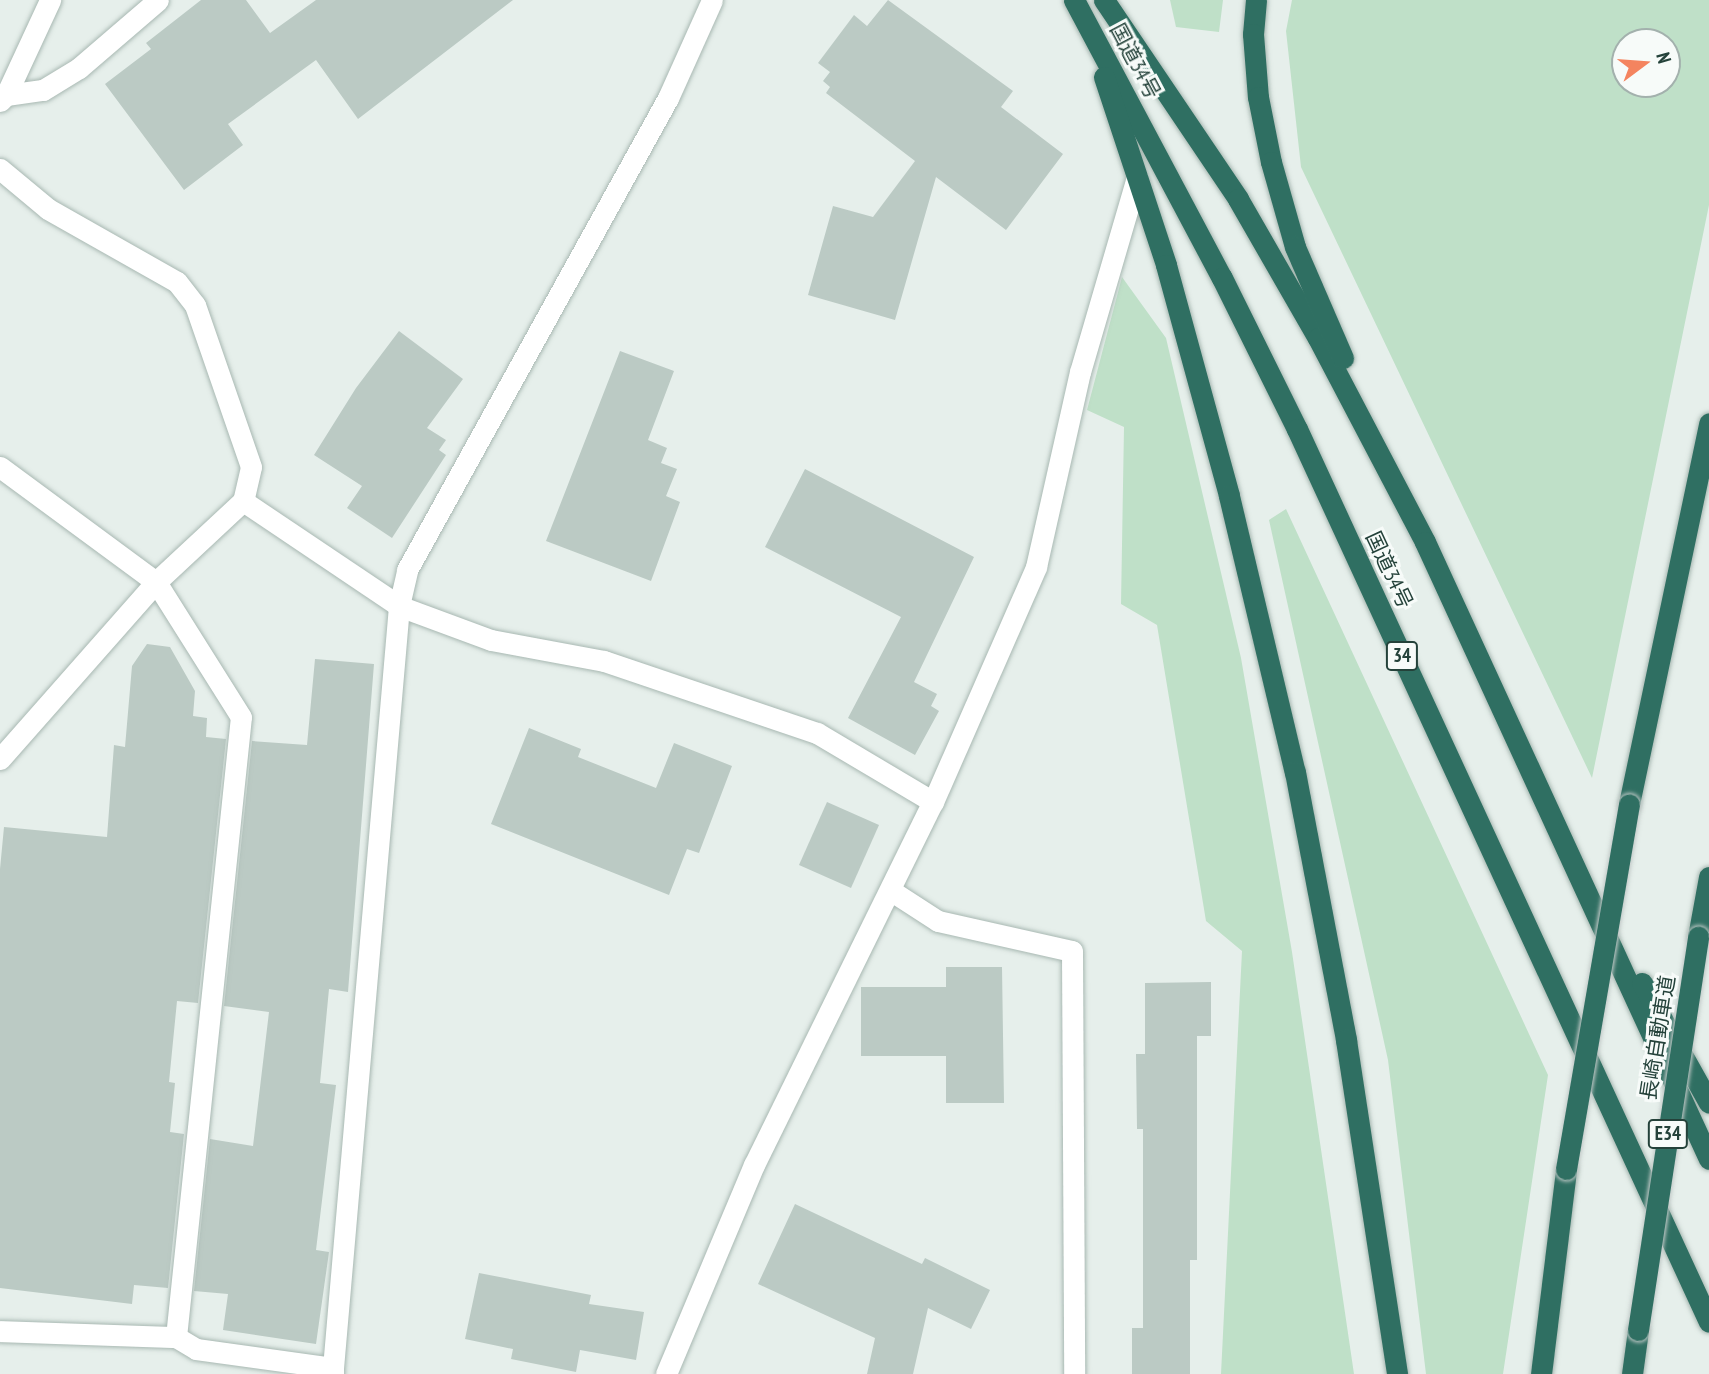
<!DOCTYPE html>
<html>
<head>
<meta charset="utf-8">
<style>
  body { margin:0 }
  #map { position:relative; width:1709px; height:1374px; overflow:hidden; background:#e6efeb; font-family:"PT Sans Narrow","Noto Sans JP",sans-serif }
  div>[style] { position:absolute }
  .green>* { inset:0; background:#bfe0c8 }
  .building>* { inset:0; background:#bbcac4 }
  .roads { filter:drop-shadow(0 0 2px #a8b8b2) drop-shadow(0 0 2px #a8b8b2) }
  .minor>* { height:21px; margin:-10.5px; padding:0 10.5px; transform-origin:10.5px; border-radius:10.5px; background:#fff }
  .highway>* { height:21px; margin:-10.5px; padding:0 10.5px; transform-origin:10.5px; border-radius:10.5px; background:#2f6f62 }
  .bridges { filter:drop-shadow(0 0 2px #c2cac8) drop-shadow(0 0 2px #c2cac8) }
  .highway-bridge>* { height:21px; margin:-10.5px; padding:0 10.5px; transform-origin:10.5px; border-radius:10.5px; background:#2f6f62 }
  span { translate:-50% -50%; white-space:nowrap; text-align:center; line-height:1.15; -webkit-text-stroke:6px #f7fbf9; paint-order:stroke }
  .shield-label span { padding:2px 5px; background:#f7fbf9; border:2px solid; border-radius:5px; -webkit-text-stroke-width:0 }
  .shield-label { font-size:19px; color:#24423a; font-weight:700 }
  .street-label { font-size:21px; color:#24423a }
  .north { position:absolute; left:1611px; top:28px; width:70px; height:70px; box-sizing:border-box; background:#f7fbf9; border:2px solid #a3b1ad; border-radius:50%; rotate:74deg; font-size:19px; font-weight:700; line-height:28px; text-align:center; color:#24423a }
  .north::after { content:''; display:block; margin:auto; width:24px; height:32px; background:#f4845f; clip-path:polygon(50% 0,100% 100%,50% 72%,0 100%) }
</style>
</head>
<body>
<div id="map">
  <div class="green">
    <div style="clip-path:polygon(1170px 0,1223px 0,1219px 32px,1176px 27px)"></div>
    <div style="clip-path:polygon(evenodd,1292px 0,1709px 0,1709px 205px,1592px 778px,1301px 167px,1286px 31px,1292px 0,1625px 42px,1667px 42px,1667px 84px,1625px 84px,1625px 42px)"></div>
    <div style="clip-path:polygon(1122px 277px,1166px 338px,1241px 658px,1292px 952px,1354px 1374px,1221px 1374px,1242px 951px,1206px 921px,1157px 625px,1121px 604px,1124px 427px,1087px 410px)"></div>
    <div style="clip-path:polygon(1286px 509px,1548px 1075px,1503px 1374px,1426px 1374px,1388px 1060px,1269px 520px)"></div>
  </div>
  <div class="building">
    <div style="clip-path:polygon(201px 0,246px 0,270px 33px,316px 0,513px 0,358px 119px,316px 60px,228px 124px,243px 145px,184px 190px,105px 84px,151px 49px,146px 43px)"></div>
    <div style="clip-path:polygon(888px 0,1013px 91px,1001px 107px,1063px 154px,1006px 230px,936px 177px,895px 320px,808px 295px,833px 206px,873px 217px,915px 161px,826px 93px,830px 87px,823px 81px,830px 72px,818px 63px,854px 15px,867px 26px)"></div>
    <div style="clip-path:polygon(399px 331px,463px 379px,427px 428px,446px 440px,439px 450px,446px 455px,392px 538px,347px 508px,362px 486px,314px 455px,356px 388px)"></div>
    <div style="clip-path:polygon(620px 351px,674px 371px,648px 440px,667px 448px,661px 463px,677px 469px,666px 496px,680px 502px,651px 581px,546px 541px)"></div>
    <div style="clip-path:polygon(805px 469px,974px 557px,914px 682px,937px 694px,931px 706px,939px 711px,915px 755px,848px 718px,901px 617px,765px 547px)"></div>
    <div style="clip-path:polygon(147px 644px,170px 647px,195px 691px,193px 716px,207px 718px,206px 737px,226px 739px,198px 1003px,177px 1001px,169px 1082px,175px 1083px,170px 1132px,184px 1134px,168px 1288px,134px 1285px,132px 1304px,0 1288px,0 869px,4px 827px,107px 837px,114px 745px,125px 747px,132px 666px)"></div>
    <div style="clip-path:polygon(315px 659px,374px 664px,348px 992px,329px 989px,320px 1083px,336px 1085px,316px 1250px,329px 1252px,316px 1344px,223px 1330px,228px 1294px,194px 1291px,210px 1139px,253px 1146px,269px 1012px,224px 1006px,252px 741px,307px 745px)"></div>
    <div style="clip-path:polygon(529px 728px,581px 749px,578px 757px,656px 788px,674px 743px,732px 766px,699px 853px,687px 849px,669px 895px,491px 824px)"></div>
    <div style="clip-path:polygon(827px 802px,879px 825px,851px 888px,799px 865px)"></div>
    <div style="clip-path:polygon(946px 967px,1002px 967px,1004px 1103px,946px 1103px,946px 1056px,861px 1056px,861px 987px,946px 987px)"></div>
    <div style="clip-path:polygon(1211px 982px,1211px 1036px,1197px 1036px,1197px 1260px,1190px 1260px,1190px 1374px,1132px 1374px,1132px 1328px,1143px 1328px,1143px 1129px,1137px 1129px,1136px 1054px,1145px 1054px,1145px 983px)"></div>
    <div style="clip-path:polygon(795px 1204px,922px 1264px,925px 1258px,990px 1290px,971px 1329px,928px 1308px,913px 1374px,867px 1374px,875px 1338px,758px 1284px)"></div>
    <div style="clip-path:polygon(479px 1273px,591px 1295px,589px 1304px,644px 1312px,636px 1360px,580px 1350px,576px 1372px,511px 1359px,513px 1349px,465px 1339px)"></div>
  </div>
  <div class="roads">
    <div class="minor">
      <div style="left:6px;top:95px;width:37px;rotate:-8deg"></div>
      <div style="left:43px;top:90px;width:42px;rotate:-31.4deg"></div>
      <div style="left:79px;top:68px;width:104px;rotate:-40.7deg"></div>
      <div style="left:0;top:101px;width:8px;rotate:-45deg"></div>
      <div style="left:6px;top:95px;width:105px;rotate:-65.1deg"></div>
      <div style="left:0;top:169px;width:62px;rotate:39.8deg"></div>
      <div style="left:48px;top:209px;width:148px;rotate:29.5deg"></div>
      <div style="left:177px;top:282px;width:29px;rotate:52deg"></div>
      <div style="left:195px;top:305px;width:171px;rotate:70.9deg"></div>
      <div style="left:251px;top:467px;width:35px;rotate:103deg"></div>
      <div style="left:0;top:467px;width:194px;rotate:36.4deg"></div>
      <div style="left:156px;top:582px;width:236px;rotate:131.4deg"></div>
      <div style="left:890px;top:890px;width:57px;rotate:32.9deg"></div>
      <div style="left:938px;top:921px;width:137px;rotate:12.6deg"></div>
      <div style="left:1072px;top:951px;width:423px;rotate:89.7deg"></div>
      <div style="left:0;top:1331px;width:176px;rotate:2deg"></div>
      <div style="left:176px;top:1337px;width:623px;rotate:-84.02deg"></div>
      <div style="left:241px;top:717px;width:160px;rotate:-122.2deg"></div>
      <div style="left:156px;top:582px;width:119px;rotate:-43deg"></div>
      <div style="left:243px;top:501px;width:188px;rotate:33.9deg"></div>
      <div style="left:399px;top:606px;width:98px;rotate:20.3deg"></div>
      <div style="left:491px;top:640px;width:115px;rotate:10.5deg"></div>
      <div style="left:604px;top:661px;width:225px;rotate:18.7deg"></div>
      <div style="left:817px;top:733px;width:135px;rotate:30.7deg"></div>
      <div style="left:176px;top:1337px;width:23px;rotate:31deg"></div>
      <div style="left:196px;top:1349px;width:138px;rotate:7.9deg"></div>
      <div style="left:333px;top:1368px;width:6px;rotate:90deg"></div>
      <div style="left:333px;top:1368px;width:765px;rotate:-85.05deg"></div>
      <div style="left:399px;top:606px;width:37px;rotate:-77deg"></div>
      <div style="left:407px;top:570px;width:539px;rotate:-61.06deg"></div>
      <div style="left:668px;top:98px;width:107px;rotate:-65.8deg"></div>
      <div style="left:666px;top:1374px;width:227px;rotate:-67.2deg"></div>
      <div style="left:754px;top:1165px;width:405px;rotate:-63.8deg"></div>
      <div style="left:933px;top:802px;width:257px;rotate:-66.3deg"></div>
      <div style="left:1036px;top:567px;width:200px;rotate:-77.3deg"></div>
      <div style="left:1080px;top:372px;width:203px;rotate:-73.7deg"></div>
    </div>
    <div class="highway">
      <div style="left:1074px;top:0;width:315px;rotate:62deg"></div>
      <div style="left:1222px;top:278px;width:169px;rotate:63.6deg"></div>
      <div style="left:1297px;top:429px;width:983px;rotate:65.23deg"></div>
      <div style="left:1104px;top:0;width:240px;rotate:56deg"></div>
      <div style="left:1238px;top:199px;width:160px;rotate:60.1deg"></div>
      <div style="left:1318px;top:338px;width:230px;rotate:62.3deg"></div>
      <div style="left:1425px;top:542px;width:679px;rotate:65.28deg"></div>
      <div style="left:1256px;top:0;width:34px;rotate:95deg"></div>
      <div style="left:1253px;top:34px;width:63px;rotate:85.5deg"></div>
      <div style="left:1258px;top:97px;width:66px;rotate:78.7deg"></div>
      <div style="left:1271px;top:162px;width:88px;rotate:74.2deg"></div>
      <div style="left:1295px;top:247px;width:121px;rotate:66.6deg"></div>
      <div style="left:1104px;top:77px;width:198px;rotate:71.7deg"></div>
      <div style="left:1166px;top:265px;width:239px;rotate:74.7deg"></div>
      <div style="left:1229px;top:496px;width:284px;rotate:76.6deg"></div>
      <div style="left:1295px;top:772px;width:273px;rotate:79.2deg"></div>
      <div style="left:1346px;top:1040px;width:338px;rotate:81.3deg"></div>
      <div style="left:1629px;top:804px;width:389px;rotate:-78.1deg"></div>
      <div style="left:1698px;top:937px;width:61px;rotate:-79.6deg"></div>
      <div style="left:1642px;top:983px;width:137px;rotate:60.8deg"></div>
      <div style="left:1541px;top:1374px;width:207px;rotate:-83deg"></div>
      <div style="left:1632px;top:1374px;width:44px;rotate:-82.2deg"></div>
    </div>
  </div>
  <div class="bridges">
    <div class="highway-bridge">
      <div style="left:1566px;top:1169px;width:370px;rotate:-80.2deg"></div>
      <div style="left:1638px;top:1330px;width:398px;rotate:-81.3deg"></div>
    </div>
  </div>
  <div class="shield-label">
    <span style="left:1402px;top:656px">34</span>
    <span style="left:1668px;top:1134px">E34</span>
  </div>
  <div class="street-label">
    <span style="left:1135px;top:61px;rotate:62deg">国道34号</span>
    <span style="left:1389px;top:570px;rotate:65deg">国道34号</span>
    <span style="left:1658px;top:1038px;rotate:-81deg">長崎自動車道</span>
  </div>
  <div class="north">N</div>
</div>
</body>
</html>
